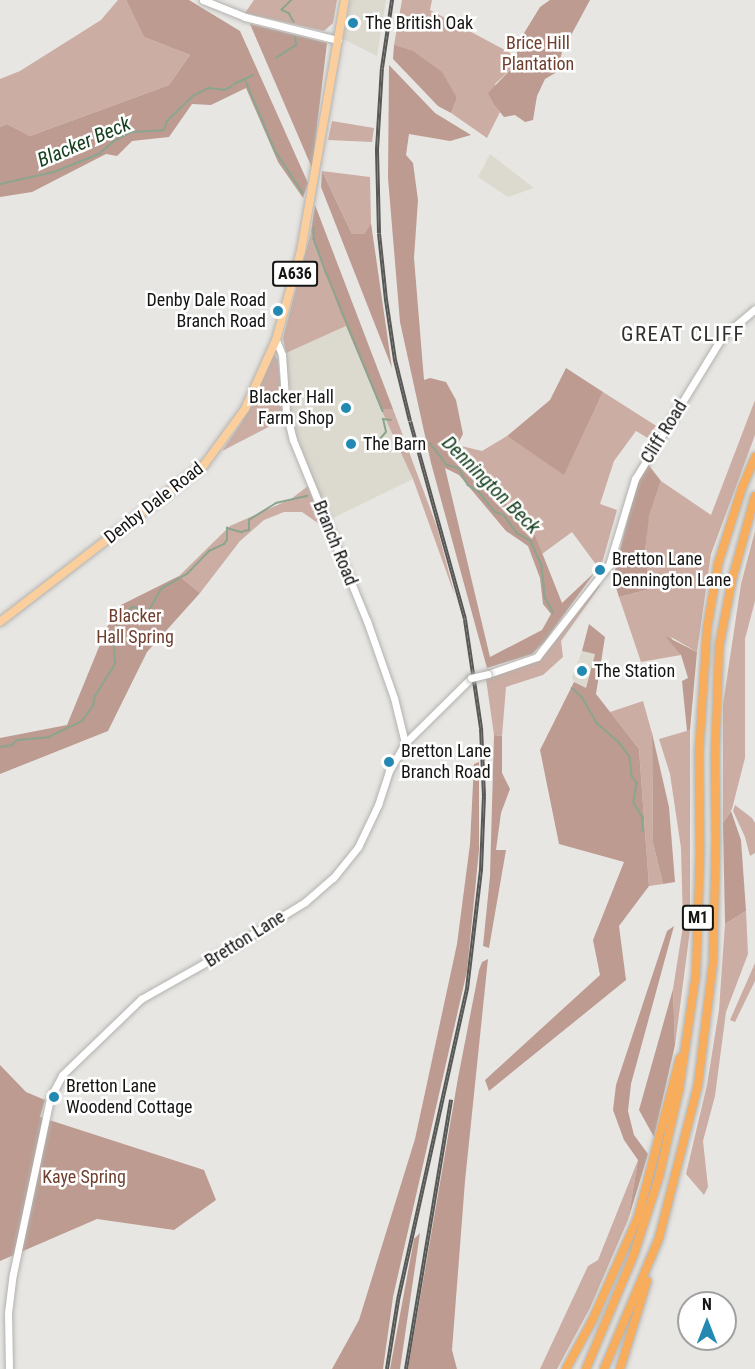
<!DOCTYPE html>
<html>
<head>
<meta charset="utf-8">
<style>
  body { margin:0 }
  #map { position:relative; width:755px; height:1369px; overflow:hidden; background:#e7e6e3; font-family:"Roboto Condensed",sans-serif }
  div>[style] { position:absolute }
  .built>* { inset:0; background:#dcd9cf }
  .green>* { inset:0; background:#ccada3 }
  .forest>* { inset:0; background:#bd9b90 }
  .stream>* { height:1.5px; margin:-0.75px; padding:0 0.75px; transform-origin:0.75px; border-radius:0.75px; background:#8ba58e }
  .roads { filter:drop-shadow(0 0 2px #b3b2af) drop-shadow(0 0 2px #b3b2af) }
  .secondary>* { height:7px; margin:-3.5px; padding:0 3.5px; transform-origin:3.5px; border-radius:3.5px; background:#fff }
  .primary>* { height:8px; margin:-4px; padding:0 4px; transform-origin:4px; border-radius:4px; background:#fbce9e }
  .highway>* { height:8px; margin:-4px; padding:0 4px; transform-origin:4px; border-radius:4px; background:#f8ad5d }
  .rail>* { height:4px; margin-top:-2px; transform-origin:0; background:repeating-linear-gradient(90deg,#fff 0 4.5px,#585856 0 9px); box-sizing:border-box; border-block:2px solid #585856 }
  .bridges { filter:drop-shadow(0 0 2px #b3b2af) drop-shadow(0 0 2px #b3b2af) }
  .secondary-bridge>* { height:7px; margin:-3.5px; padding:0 3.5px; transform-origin:3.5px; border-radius:3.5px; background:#fff }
  .dots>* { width:16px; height:16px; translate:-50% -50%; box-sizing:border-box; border:3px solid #fff; border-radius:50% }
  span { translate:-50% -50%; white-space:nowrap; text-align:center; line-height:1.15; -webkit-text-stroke:5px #fff; paint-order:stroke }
  .shield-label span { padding:2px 4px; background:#fff; border:2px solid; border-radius:4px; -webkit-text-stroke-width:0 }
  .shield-label { font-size:16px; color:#151514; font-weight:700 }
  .poi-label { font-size:18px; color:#151514 }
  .left { translate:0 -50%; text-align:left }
  .right { translate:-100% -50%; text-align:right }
  .park-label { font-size:18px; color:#6f3e2e }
  .street-label { font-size:18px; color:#151514 }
  .water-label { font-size:20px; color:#16401f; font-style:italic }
  .quarter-label { font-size:21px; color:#32322f; letter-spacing:1.5px }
  .north { position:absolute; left:677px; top:1291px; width:60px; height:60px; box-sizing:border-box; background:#fff; border:2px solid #a1a1a1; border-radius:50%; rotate:0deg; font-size:16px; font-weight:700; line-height:24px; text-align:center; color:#151514 }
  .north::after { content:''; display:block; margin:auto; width:21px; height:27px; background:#2489b2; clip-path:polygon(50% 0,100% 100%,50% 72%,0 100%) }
</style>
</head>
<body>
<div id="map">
  <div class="built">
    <div style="clip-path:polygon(351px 0,386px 0,377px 56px,343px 39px)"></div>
    <div style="clip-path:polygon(490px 154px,534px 188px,508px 197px,478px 177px)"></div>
    <div style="clip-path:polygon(346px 326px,413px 479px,331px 519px,308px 468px,290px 418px,286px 353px)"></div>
    <div style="clip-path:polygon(582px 651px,595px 653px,586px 688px,574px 682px,572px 677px)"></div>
  </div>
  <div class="green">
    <div style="clip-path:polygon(118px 0,126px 0,144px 37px,190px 55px,169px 85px,30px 136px,7px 124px,0 127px,0 79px,20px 71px,101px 20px)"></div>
    <div style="clip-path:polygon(254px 0,337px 0,333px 23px,324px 31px,245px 13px)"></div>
    <div style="clip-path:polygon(402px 0,432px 0,430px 10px,514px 55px,513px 67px,495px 84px,495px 106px,500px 112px,487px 138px,451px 113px,457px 98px,394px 45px)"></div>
    <div style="clip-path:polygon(332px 121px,374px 128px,372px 142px,328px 140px)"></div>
    <div style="clip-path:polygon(322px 171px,370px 177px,371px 223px,364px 234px,352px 234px)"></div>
    <div style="clip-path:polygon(311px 232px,346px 326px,286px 353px,283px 338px)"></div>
    <div style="clip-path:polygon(273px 353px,278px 360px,284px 419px,222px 451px,242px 422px)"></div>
    <div style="clip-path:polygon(603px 392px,658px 427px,651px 440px,636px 431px,614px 461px,600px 504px,617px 510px,600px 570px,572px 532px,542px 554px,535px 535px,452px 455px,457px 445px,482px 451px,507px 436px,564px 474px)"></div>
    <div style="clip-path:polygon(755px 400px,755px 435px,711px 554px,697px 652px,671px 637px,681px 655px,641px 662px,619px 597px,650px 589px,645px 552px,648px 518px,661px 481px,711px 515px)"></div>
    <div style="clip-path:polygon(381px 409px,393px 409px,437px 527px,455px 596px,413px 479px)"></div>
    <div style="clip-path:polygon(308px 486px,322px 526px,302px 512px,284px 512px,264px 520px,240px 541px,200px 593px,179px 576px,230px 526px,291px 499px)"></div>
    <div style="clip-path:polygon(755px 531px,755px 601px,745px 639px,745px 758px,732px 809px,723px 823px,723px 704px,741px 584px)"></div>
    <div style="clip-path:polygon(598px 584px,600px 586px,561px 641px,563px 657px,543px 675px,506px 687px,502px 736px,494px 735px,486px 679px,538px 660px)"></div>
    <div style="clip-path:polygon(643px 701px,652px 733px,653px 843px,663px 884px,649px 886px,639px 749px,610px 712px)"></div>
    <div style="clip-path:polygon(690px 730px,690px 930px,675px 1045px,673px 989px,683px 926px,681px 848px,670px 774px,659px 739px)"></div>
    <div style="clip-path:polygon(735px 805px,752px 818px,755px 823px,755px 853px,750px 856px,745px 837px,733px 811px)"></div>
    <div style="clip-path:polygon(746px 911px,748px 954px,726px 1012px,715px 1096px,703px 1141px,708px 1187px,704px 1195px,686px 1174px,707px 1085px,719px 1010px,725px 924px)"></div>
    <div style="clip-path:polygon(755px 963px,755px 981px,735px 1022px,730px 1020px)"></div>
    <div style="clip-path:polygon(638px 1160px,628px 1220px,590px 1308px,557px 1369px,540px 1369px,588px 1266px,598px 1260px)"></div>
  </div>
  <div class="forest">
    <div style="clip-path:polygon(126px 0,189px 0,240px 31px,308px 183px,303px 198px,278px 162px,246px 88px,211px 105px,192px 104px,169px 137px,132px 141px,117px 156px,106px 154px,32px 192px,0 197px,0 127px,7px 124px,30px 136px,169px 85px,190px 55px,144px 37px)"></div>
    <div style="clip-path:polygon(550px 0,590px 0,562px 52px,557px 72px,545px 79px,537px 96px,533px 120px,525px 122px,515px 115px,504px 117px,495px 106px,488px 93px,513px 67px,521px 38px,540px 7px)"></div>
    <div style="clip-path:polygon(250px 24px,327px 43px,312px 168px)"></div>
    <div style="clip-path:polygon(394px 45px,413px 51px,442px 72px,457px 98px,451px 113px,438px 106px,393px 59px)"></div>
    <div style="clip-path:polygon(evenodd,389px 65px,435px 113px,471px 135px,450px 141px,409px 134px,406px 155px,413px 163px,418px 200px,414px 258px,424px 380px,430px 378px,446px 382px,456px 400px,463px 434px,452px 455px,522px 519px,535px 535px,562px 603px,595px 572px,544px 642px,532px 654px,487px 668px,431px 463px,400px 322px,388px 178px,389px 65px,445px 468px,459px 475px,506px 531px,528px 546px,540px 578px,543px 604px,551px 614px,542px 630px,490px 657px,445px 468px)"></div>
    <div style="clip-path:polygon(322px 171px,352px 234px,364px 234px,371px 223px,392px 368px,321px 187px)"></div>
    <div style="clip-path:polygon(315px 205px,393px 409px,381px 409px,341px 314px,311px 232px)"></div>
    <div style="clip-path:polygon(566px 368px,603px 392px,564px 475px,507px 436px,550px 400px)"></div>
    <div style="clip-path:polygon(647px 463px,661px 481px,649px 516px,645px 552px,650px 589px,619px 597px,613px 578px,637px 482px)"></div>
    <div style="clip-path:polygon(179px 576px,200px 593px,147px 652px,108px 731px,0 774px,0 738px,67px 725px,115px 608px)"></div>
    <div style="clip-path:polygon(589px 624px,605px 637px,596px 694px,639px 749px,649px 886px,619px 926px,626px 980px,489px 1091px,485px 1080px,600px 975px,593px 940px,624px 862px,559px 844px,540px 750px,574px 682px,586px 688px,595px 654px,582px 651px)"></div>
    <div style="clip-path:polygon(665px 636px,697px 652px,690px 730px,687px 731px,682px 681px,688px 678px,681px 655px)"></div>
    <div style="clip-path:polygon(652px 733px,669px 807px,675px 882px,663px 884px,653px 843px)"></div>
    <div style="clip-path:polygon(494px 735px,502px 736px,502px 773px,510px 789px,501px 813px,496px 850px,506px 850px,489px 948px,483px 946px,490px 876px)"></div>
    <div style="clip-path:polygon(479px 762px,479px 850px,467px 971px,393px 1297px,383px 1369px,332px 1369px,359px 1320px,415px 1139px,457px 944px,470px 844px,474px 764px)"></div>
    <div style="clip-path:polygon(731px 811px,741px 840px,746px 911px,725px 924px,723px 823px)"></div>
    <div style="clip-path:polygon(674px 926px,631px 1084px,628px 1111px,634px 1135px,648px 1154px,628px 1220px,638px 1160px,624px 1140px,613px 1110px,616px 1085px,667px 931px)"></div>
    <div style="clip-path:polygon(488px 959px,465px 1181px,452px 1350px,457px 1369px,408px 1369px,458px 1078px,479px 970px,482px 962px)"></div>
    <div style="clip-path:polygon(673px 989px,675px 1045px,654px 1137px,639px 1110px)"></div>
    <div style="clip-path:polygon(0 1065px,26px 1092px,45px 1100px,40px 1117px,204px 1170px,216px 1200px,174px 1230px,97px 1219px,0 1261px)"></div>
    <div style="clip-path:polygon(420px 1233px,400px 1369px,390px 1369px,414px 1239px)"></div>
  </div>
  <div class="stream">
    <div style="left:292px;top:0;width:14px;rotate:135deg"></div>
    <div style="left:282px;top:10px;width:8px;rotate:23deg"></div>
    <div style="left:289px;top:13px;width:10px;rotate:61deg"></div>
    <div style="left:276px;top:58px;width:24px;rotate:-33deg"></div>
    <div style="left:296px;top:45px;width:8px;rotate:-97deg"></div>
    <div style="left:245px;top:79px;width:79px;rotate:67deg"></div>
    <div style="left:276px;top:152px;width:49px;rotate:56.6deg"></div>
    <div style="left:234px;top:84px;width:21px;rotate:-25deg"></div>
    <div style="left:0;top:184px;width:55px;rotate:-12.5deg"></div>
    <div style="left:54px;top:172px;width:48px;rotate:-21.8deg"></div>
    <div style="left:99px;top:154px;width:18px;rotate:-41deg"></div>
    <div style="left:113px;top:142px;width:21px;rotate:-29deg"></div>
    <div style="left:131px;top:132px;width:33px;rotate:-3deg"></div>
    <div style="left:164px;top:130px;width:9px;rotate:-72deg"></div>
    <div style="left:167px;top:121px;width:36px;rotate:-44deg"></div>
    <div style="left:193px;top:96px;width:18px;rotate:-27deg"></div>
    <div style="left:209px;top:88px;width:16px;rotate:7deg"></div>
    <div style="left:225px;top:90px;width:8px;rotate:-30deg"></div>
    <div style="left:314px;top:228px;width:11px;rotate:90deg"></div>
    <div style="left:314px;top:239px;width:37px;rotate:70deg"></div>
    <div style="left:327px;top:274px;width:148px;rotate:67.8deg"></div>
    <div style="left:430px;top:443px;width:28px;rotate:52deg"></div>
    <div style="left:447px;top:465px;width:12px;rotate:14deg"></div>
    <div style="left:459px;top:468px;width:19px;rotate:62deg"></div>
    <div style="left:468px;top:485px;width:13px;rotate:32deg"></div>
    <div style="left:479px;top:492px;width:26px;rotate:51deg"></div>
    <div style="left:495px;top:512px;width:9px;rotate:18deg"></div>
    <div style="left:504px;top:515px;width:22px;rotate:54deg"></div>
    <div style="left:517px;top:533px;width:16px;rotate:30deg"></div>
    <div style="left:531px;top:541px;width:27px;rotate:66deg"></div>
    <div style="left:542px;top:566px;width:31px;rotate:84deg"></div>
    <div style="left:545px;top:597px;width:18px;rotate:61deg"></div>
    <div style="left:369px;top:451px;width:25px;rotate:-48deg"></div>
    <div style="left:386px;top:432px;width:13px;rotate:-103deg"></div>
    <div style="left:383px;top:419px;width:8px;rotate:7deg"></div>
    <div style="left:572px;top:688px;width:13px;rotate:42deg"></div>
    <div style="left:582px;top:697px;width:30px;rotate:60deg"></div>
    <div style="left:597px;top:723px;width:28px;rotate:41deg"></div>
    <div style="left:618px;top:741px;width:20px;rotate:53deg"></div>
    <div style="left:630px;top:757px;width:19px;rotate:84deg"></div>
    <div style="left:632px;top:776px;width:9px;rotate:54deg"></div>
    <div style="left:637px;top:783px;width:20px;rotate:99deg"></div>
    <div style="left:634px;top:803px;width:17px;rotate:59deg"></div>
    <div style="left:643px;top:818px;width:13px;rotate:90deg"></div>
    <div style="left:0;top:747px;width:12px;rotate:-9deg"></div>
    <div style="left:12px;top:745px;width:7px;rotate:-45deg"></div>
    <div style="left:17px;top:740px;width:32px;rotate:-5deg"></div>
    <div style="left:49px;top:737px;width:37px;rotate:-26deg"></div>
    <div style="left:82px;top:721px;width:19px;rotate:-54deg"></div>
    <div style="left:93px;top:706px;width:10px;rotate:-79deg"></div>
    <div style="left:95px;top:696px;width:38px;rotate:-58deg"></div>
    <div style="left:115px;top:664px;width:18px;rotate:-93deg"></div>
    <div style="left:114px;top:646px;width:6px;rotate:-129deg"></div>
    <div style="left:110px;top:641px;width:30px;rotate:-63deg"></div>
    <div style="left:124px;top:614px;width:11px;rotate:-41deg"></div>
    <div style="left:132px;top:607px;width:5px;rotate:11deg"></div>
    <div style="left:137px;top:608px;width:6px;rotate:59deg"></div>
    <div style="left:140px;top:613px;width:9px;rotate:-18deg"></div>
    <div style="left:149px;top:610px;width:24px;rotate:-60deg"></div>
    <div style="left:161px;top:589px;width:30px;rotate:-30deg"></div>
    <div style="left:187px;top:574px;width:32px;rotate:-46deg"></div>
    <div style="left:209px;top:551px;width:17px;rotate:-25deg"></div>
    <div style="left:224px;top:544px;width:5px;rotate:-53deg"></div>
    <div style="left:227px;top:540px;width:12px;rotate:-90deg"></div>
    <div style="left:227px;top:528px;width:15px;rotate:16deg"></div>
    <div style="left:241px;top:532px;width:8px;rotate:-14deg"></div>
    <div style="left:249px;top:530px;width:10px;rotate:-90deg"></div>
    <div style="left:249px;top:520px;width:32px;rotate:-32deg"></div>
    <div style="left:276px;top:503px;width:32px;rotate:-13deg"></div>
  </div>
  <div class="roads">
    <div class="secondary">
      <div style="left:203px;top:0;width:45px;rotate:22deg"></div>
      <div style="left:245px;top:17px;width:96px;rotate:13.9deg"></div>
      <div style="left:276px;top:340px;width:16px;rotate:68deg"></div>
      <div style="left:282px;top:355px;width:57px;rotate:86deg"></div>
      <div style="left:286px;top:412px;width:29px;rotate:76deg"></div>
      <div style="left:293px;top:440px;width:196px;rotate:67.8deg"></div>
      <div style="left:367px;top:621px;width:82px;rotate:70.7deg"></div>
      <div style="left:394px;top:698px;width:46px;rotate:76.3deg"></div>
      <div style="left:488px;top:674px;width:52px;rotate:-19.1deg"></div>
      <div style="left:537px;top:657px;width:117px;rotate:-52deg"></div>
      <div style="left:609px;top:565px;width:90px;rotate:-73.2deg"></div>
      <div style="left:635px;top:479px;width:167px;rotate:-58.5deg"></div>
      <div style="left:722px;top:337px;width:43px;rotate:-40.3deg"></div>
      <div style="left:9px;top:1369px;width:56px;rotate:-91deg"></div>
      <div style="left:8px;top:1313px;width:39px;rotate:-83deg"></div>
      <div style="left:13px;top:1274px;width:180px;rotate:-78.1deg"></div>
      <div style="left:50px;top:1098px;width:26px;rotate:-62deg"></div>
      <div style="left:62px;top:1075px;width:110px;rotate:-43.9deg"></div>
      <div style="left:141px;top:999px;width:79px;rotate:-29.5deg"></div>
      <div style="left:210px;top:960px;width:111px;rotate:-31.4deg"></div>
      <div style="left:305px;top:902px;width:37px;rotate:-41deg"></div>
      <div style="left:333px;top:878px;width:40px;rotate:-51deg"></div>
      <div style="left:358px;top:847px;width:47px;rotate:-64.5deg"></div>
      <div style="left:378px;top:805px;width:36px;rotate:-72deg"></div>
      <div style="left:389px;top:771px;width:32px;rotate:-60deg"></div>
      <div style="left:405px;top:743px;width:93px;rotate:-44.6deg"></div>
    </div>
    <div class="primary">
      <div style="left:0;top:622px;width:257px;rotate:-37.6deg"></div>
      <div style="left:204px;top:465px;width:69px;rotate:-53.8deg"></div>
      <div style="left:245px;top:409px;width:76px;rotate:-65.8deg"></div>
      <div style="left:276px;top:340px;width:92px;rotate:-74.3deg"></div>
      <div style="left:301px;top:251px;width:255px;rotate:-80.1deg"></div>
    </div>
    <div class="highway">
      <div style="left:566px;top:1369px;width:55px;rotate:-61.6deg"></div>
      <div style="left:592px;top:1321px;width:114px;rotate:-66.1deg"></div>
      <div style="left:638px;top:1217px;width:164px;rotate:-75.2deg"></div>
      <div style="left:586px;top:1369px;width:125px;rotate:-67.3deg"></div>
      <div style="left:634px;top:1254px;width:81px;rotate:-72deg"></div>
      <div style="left:659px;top:1177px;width:89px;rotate:-77.1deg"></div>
      <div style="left:679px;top:1090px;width:118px;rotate:-81.7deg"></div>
      <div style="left:696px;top:973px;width:120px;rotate:-88.1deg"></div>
      <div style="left:700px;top:853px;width:100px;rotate:-90.6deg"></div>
      <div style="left:699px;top:753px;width:124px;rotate:-86.3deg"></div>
      <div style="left:707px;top:629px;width:66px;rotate:-80.4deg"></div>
      <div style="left:718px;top:564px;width:80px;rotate:-72.5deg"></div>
      <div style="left:742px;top:488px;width:34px;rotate:-67deg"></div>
      <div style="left:604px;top:1369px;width:142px;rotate:-67.2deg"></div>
      <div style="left:659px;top:1238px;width:158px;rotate:-75.7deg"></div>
      <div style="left:698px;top:1085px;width:124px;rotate:-83deg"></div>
      <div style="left:713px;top:962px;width:127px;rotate:-88.6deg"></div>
      <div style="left:716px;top:835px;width:77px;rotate:-90.7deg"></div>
      <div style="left:715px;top:758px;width:111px;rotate:-87.9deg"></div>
      <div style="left:719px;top:647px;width:68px;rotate:-79deg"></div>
      <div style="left:732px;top:580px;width:87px;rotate:-74.7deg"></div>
      <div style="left:620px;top:1369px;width:92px;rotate:-72.9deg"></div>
    </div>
  </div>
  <div class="rail">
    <div style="left:387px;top:1369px;width:70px;rotate:-80.9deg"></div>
    <div style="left:398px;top:1300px;width:319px;rotate:-77.5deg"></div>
    <div style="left:467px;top:989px;width:120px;rotate:-83.3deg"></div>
    <div style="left:481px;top:870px;width:74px;rotate:-87.7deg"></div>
    <div style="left:484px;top:796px;width:68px;rotate:-92.5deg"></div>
    <div style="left:481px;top:728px;width:110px;rotate:-98.4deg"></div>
    <div style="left:465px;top:619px;width:205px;rotate:-105.5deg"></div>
    <div style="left:410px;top:421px;width:63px;rotate:-103.8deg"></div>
    <div style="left:395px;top:360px;width:61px;rotate:-98.5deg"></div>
    <div style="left:386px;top:300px;width:67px;rotate:-96deg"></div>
    <div style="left:379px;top:233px;width:84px;rotate:-91.4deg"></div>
    <div style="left:377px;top:149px;width:81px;rotate:-86.5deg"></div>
    <div style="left:382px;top:68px;width:69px;rotate:-81.6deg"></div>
    <div style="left:406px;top:1369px;width:273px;rotate:-80.5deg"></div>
  </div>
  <div class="bridges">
    <div class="secondary-bridge">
      <div style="left:471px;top:678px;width:17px;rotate:-13deg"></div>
    </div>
  </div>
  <div class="dots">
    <div style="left:353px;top:23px;background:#2489b2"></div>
    <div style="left:278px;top:311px;background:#2489b2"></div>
    <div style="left:346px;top:408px;background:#2489b2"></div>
    <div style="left:351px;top:444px;background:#2489b2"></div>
    <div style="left:600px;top:570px;background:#2489b2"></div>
    <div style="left:582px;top:671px;background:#2489b2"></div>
    <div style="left:389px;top:762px;background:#2489b2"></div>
    <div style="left:54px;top:1097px;background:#2489b2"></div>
  </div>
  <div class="shield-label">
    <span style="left:295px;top:274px">A636</span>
    <span style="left:698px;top:918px">M1</span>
  </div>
  <div class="poi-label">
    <span class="left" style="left:365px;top:23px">The British Oak</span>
    <span class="right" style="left:266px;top:311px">Denby Dale Road<br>Branch Road</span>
    <span class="right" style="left:334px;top:408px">Blacker Hall<br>Farm Shop</span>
    <span class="left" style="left:363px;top:444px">The Barn</span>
    <span class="left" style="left:612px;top:570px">Bretton Lane<br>Dennington Lane</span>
    <span class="left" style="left:594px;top:671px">The Station</span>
    <span class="left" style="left:401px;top:762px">Bretton Lane<br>Branch Road</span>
    <span class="left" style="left:66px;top:1097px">Bretton Lane<br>Woodend Cottage</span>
  </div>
  <div class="park-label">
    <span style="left:538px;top:54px">Brice Hill<br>Plantation</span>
    <span style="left:135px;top:627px">Blacker<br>Hall Spring</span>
    <span style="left:84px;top:1177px">Kaye Spring</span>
  </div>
  <div class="street-label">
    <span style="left:664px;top:432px;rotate:-58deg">Cliff Road</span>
    <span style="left:154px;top:503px;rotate:-38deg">Denby Dale Road</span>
    <span style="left:335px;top:543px;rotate:68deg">Branch Road</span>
    <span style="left:245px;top:939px;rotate:-32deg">Bretton Lane</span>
  </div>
  <div class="water-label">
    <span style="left:84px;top:142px;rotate:-23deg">Blacker Beck</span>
    <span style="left:491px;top:485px;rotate:45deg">Dennington Beck</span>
  </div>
  <div class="quarter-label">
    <span style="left:683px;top:334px">GREAT CLIFF</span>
  </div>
  <div class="north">N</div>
</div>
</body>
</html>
